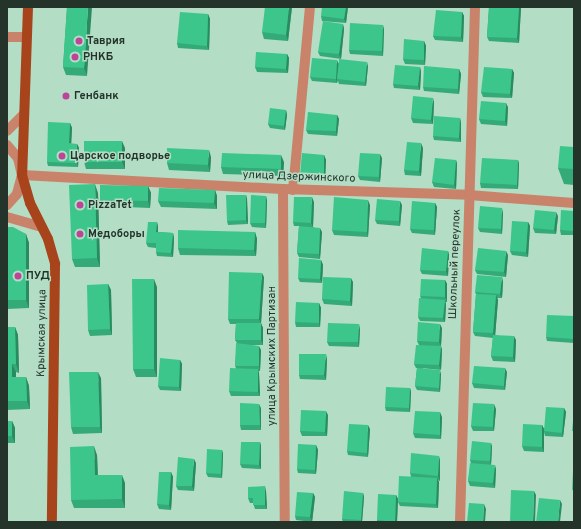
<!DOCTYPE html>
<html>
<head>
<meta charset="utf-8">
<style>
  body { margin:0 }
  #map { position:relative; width:581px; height:529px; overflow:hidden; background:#b3ddc5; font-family:Overpass,sans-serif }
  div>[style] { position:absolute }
  .minor>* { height:10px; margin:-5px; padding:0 5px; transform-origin:5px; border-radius:5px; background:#c9836b }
  .major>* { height:10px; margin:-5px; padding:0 5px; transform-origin:5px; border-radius:5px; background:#a7441c }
  .wall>* { inset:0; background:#34aa78 }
  .shaded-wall>* { inset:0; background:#2a8b61 }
  .building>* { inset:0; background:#3cc68b }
  .dots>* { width:11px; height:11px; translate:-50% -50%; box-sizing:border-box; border:2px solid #b3ddc5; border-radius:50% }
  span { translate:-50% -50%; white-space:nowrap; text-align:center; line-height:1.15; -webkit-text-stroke:3px #b3ddc5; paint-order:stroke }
  .poi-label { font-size:11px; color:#24342b; font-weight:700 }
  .left { translate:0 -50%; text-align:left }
  .street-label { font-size:11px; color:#24342b }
  .frame { position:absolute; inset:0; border:8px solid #24342b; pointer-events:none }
</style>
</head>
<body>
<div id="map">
  <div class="minor">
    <div style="left:7px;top:37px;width:19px"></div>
    <div style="left:7px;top:131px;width:24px;rotate:-45deg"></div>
    <div style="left:7px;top:145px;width:17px;rotate:50deg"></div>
    <div style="left:18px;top:158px;width:17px;rotate:77deg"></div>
    <div style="left:22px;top:175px;width:20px;rotate:105deg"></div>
    <div style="left:17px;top:194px;width:15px;rotate:132deg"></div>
    <div style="left:22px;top:175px;width:261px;rotate:3.1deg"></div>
    <div style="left:283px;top:189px;width:186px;rotate:1.8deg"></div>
    <div style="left:469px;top:195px;width:105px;rotate:4.4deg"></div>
    <div style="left:283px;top:189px;width:333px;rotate:89.7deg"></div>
    <div style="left:293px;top:190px;width:184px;rotate:-84.7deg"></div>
    <div style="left:7px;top:217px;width:36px;rotate:16deg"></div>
    <div style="left:460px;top:522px;width:515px;rotate:-88.33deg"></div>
  </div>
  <div class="major">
    <div style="left:28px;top:7px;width:168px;rotate:92deg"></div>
    <div style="left:22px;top:175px;width:29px;rotate:74deg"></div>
    <div style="left:30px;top:203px;width:40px;rotate:63.4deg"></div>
    <div style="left:48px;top:239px;width:26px;rotate:74deg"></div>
    <div style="left:55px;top:264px;width:258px;rotate:90.7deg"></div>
  </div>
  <div class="wall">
    <div style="clip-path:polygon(67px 7px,87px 76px,66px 75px,63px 67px)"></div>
    <div style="clip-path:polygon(292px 7px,288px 41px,264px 39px,262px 32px)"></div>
    <div style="clip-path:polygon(348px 7px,346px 23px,322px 21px,321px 16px)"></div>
    <div style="clip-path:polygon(489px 7px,521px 7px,519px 43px,489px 41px,487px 37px)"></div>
    <div style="clip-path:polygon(462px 12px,464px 16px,463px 42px,435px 40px,433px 36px)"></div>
    <div style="clip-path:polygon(208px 14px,210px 19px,209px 50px,178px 48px,177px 43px)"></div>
    <div style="clip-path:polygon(343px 24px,344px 29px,341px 59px,320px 56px,318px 52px)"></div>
    <div style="clip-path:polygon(384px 29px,383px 56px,350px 54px,349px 50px)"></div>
    <div style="clip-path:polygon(424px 41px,426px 46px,425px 65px,405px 64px,403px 59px)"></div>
    <div style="clip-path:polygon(287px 54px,289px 58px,288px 73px,257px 72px,255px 67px)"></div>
    <div style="clip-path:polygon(338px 63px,368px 66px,366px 86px,339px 84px,338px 81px,337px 83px,312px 81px,310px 77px)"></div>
    <div style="clip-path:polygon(420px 67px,421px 72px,420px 90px,394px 88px,393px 84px)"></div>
    <div style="clip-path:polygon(459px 69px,461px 74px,459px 94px,424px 91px,423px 87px)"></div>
    <div style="clip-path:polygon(512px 69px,514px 73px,512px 98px,483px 97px,481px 92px)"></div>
    <div style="clip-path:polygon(434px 102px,433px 124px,413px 123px,411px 118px)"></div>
    <div style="clip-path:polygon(508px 107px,507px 126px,481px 124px,479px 119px)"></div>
    <div style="clip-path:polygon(286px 110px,287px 115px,285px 130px,270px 128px,268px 124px)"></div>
    <div style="clip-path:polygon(337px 115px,339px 119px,337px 136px,308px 134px,306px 130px)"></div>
    <div style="clip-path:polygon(460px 118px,461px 123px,461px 142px,434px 140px,433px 136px)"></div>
    <div style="clip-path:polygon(70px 123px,72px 128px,71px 144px,77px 144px,79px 148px,78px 167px,48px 166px,47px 162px)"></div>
    <div style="clip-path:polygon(574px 147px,574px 185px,564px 184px,558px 168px)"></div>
    <div style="clip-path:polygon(125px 148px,125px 169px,86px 169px,84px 162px)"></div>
    <div style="clip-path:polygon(423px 148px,421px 176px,405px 175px,404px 170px)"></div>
    <div style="clip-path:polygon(324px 155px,326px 160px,325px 181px,301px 180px,300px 176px)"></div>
    <div style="clip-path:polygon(211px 157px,210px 172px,169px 170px,167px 163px)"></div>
    <div style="clip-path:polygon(382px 158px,380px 182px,360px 180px,358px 176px)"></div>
    <div style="clip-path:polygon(456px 160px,457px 164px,456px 189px,434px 187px,432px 182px)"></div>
    <div style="clip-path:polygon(518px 160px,519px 164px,518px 189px,481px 188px,480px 183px)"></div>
    <div style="clip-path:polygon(284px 162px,283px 176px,223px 174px,221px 167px)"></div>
    <div style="clip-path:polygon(148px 186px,151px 193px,150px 208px,102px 206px,100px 200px)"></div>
    <div style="clip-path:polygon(215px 190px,217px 196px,217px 209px,161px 207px,158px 201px)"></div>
    <div style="clip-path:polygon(98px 193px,100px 267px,75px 267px,72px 259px)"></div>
    <div style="clip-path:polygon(246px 195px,247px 199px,248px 224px,228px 225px,227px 221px)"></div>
    <div style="clip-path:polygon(266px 196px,267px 201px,266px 228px,252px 227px,250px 223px)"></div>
    <div style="clip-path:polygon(314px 202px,313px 227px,322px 232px,320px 259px,299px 257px,297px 253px,299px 226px,294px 226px,293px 222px)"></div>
    <div style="clip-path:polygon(435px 203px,437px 207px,435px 235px,412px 233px,410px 229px)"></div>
    <div style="clip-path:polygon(370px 205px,368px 237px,334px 235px,332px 230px)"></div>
    <div style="clip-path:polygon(402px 205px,400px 226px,377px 224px,375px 220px)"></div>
    <div style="clip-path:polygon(574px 211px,574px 235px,561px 235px,560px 230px)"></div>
    <div style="clip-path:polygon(503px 213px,502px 234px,480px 232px,478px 228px)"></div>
    <div style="clip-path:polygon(558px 216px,556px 234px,535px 233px,533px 228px)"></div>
    <div style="clip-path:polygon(157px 222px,158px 227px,158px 232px,173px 233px,174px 238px,173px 257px,157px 256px,156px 252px,156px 248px,148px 247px,146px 243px)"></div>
    <div style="clip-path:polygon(528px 222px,530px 226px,528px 257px,512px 255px,510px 251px)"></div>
    <div style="clip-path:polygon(7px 227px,26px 234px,29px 243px,29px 308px,7px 309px)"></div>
    <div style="clip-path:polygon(255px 232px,257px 239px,256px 256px,180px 255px,178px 248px)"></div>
    <div style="clip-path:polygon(448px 251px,449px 255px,448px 276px,422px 274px,420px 270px)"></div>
    <div style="clip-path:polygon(508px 255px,506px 277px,477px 274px,475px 270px)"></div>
    <div style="clip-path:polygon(321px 260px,323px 265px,322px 283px,300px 282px,298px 278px)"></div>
    <div style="clip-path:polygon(264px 277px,261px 323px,263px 328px,263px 345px,250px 345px,261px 350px,260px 371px,258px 371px,259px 373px,260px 396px,231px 396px,229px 391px,236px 368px,235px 366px,237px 343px,235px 340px,236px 324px,230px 324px,228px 319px)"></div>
    <div style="clip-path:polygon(445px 280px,447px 284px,447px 302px,445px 302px,446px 304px,445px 322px,420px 321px,418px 317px,421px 298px,420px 296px)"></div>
    <div style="clip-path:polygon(503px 281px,502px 298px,497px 298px,498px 300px,495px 335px,516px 340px,515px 362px,493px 361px,491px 356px,493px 338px,475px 336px,473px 332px,476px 294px,475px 292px)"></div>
    <div style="clip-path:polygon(353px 282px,352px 306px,324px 304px,322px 299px)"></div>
    <div style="clip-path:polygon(108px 284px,111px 290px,112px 335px,90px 336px,88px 330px)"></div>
    <div style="clip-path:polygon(157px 287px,157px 377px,136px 377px,133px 369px)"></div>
    <div style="clip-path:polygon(319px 303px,321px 308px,320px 327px,296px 327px,295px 322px)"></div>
    <div style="clip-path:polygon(574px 316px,574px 343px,547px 341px,546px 337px)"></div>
    <div style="clip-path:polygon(7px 327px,15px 327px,18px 335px,19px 373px,16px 372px,16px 377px,26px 377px,29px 386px,30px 409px,7px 410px)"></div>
    <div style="clip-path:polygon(442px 328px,441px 346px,442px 350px,441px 370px,421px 368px,441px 374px,440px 392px,417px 390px,415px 386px,417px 368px,416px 368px,414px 364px,419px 345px,417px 341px)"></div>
    <div style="clip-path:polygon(360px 329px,359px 347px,329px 346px,327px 342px)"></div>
    <div style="clip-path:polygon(327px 359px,326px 380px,300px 379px,299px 375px)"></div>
    <div style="clip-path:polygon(180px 360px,182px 364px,181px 391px,160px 390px,158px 386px)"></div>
    <div style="clip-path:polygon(507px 372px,505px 390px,474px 388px,472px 383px)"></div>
    <div style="clip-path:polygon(101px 378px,102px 433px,73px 434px,71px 427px)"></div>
    <div style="clip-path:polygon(410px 388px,411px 392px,410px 412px,386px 411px,385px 407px)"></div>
    <div style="clip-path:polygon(261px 408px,261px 430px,241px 430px,240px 425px)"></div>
    <div style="clip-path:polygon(564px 408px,566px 412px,563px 437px,545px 436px,544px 432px,544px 452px,524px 451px,522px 446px,542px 425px,544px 429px)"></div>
    <div style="clip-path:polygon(496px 409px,494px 431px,473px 431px,471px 426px)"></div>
    <div style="clip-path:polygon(328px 415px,327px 436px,302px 436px,300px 431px)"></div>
    <div style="clip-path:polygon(442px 417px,441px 439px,415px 438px,413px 433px)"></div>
    <div style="clip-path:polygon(7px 421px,12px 421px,15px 428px,15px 443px,7px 443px)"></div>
    <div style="clip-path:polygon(370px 429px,368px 457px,348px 455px,347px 451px)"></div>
    <div style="clip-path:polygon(260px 442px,261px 446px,261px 469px,242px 468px,240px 464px)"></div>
    <div style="clip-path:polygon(491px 443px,492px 447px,491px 465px,496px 469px,495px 488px,470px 486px,468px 481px,471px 463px,470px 460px)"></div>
    <div style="clip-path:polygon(316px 445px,318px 450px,316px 474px,298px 473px,297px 469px)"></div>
    <div style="clip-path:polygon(222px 450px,223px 454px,222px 478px,208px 477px,206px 473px)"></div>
    <div style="clip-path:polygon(97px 455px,98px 475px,125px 483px,125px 508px,74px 508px,71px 500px)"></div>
    <div style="clip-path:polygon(440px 460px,440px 481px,438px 480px,439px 482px,438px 508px,400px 506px,398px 502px,411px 476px,410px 473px)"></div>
    <div style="clip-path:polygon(196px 463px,194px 491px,178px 490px,176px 486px)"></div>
    <div style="clip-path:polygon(171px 472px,173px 477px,171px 510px,159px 509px,157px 504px)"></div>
    <div style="clip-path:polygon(266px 491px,267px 509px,255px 509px,253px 503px,250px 503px,248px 498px)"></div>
    <div style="clip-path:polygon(313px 493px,315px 497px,312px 522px,296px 520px,295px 516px)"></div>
    <div style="clip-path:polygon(363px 493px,364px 497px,362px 522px,343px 522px,342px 519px)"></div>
    <div style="clip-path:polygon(396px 495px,398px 499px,397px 522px,377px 522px,377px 520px)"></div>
  </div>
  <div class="shaded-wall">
    <div style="clip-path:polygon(88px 7px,92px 7px,87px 76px,84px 68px)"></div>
    <div style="clip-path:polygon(289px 7px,292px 7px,288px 41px,286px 35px)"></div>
    <div style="clip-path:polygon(346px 7px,348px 7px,346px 23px,344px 19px)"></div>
    <div style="clip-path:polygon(519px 7px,521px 7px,519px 43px,517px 38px)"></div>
    <div style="clip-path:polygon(462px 12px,464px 16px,463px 42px,461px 37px)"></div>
    <div style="clip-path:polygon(208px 14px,210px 19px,209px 50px,207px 46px)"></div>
    <div style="clip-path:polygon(343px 24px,344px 29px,341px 59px,339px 54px)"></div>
    <div style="clip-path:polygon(383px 25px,384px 29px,383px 56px,382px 51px)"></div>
    <div style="clip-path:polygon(424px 41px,426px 46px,425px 65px,424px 60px)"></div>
    <div style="clip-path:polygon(287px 54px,289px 58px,288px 73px,286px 69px)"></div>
    <div style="clip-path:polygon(337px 60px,339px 65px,337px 79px,337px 83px,336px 79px)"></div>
    <div style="clip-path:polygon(367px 62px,368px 66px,366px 86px,365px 82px)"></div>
    <div style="clip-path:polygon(420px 67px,421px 72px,420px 90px,418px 86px)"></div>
    <div style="clip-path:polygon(459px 69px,461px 74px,459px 94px,458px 89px)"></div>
    <div style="clip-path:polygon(512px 69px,514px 73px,512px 98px,510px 94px)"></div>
    <div style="clip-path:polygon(433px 98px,434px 102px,433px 124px,431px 120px)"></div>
    <div style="clip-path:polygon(506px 103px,508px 107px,507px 126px,505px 121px)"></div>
    <div style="clip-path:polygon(286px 110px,287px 115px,285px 130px,284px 126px)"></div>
    <div style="clip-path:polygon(337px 115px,339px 119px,337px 136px,336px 131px)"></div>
    <div style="clip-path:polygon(460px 118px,461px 123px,461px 142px,459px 138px)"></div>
    <div style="clip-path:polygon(70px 123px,72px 128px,71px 148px,69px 143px)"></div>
    <div style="clip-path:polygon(122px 141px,125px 148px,125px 169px,122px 162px)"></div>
    <div style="clip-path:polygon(421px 143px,423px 148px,421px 176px,419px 171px)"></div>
    <div style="clip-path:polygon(77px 144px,79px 148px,78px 167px,77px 163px)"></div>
    <div style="clip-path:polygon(209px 150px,211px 157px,210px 172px,208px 165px)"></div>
    <div style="clip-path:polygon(380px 154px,382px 158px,380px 182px,379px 177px)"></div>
    <div style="clip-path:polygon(281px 155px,284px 162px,283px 176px,281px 169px)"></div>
    <div style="clip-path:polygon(324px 155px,326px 160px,325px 181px,324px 177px)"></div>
    <div style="clip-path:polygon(456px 160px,457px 164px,456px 189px,454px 185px)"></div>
    <div style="clip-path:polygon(518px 160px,519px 164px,518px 189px,517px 185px)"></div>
    <div style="clip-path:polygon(95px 184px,98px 193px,100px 267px,97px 258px)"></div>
    <div style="clip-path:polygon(148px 186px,151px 193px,150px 208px,148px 201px)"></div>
    <div style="clip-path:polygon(215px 190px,217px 196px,217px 209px,214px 203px)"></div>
    <div style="clip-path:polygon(246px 195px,247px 199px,248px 224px,246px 220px)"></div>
    <div style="clip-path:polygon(266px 196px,267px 201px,266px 228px,265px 223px)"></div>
    <div style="clip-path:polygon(312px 197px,314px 202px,313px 227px,311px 223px)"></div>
    <div style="clip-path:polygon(368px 200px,370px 205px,368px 237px,367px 232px)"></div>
    <div style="clip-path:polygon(400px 201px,402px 205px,400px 226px,399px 221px)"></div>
    <div style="clip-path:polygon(435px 203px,437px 207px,435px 235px,434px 230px)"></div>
    <div style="clip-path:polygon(502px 208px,503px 213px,502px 234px,501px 229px)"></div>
    <div style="clip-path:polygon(556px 212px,558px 216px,556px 234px,554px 230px)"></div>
    <div style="clip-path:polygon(157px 222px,158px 227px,158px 236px,156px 232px)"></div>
    <div style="clip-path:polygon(528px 222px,530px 226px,528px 257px,526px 252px)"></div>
    <div style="clip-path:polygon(320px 228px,322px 232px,320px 259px,319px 254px)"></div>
    <div style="clip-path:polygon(255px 232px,257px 239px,256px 256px,254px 250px)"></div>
    <div style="clip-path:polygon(173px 233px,174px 238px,173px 257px,171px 253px)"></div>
    <div style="clip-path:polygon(26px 234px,29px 243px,29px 308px,26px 300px)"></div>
    <div style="clip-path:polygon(448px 251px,449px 255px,448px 276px,446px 271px)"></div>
    <div style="clip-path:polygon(506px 251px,508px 255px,506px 277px,504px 272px)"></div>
    <div style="clip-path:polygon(321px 260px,323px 265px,322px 283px,320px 279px)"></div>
    <div style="clip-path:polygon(262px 273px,264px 277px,261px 324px,259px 319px)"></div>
    <div style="clip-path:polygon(502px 277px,503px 281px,502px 298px,500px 294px)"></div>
    <div style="clip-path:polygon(351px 278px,353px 282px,352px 306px,350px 301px)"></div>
    <div style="clip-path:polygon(154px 279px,157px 287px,157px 377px,154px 369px)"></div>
    <div style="clip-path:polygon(445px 280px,447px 284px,447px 302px,445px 297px)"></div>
    <div style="clip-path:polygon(108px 284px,111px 290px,112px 335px,110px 329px)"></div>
    <div style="clip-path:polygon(496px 295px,498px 300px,495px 338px,493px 333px)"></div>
    <div style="clip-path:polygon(445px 300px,446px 304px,445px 322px,443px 318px)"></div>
    <div style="clip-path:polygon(319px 303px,321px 308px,320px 327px,319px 323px)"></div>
    <div style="clip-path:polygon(261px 323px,263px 328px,263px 345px,261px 340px)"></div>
    <div style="clip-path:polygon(359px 324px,360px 329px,359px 347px,358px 342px)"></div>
    <div style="clip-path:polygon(440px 324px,442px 328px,441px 346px,442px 350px,441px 370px,439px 365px,441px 346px,439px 342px)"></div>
    <div style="clip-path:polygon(15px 327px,18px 335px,19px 373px,16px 364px)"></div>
    <div style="clip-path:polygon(514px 336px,516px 340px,515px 362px,513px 357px)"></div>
    <div style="clip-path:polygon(259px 346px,261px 350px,260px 371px,259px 366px)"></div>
    <div style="clip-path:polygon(326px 354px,327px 359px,326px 380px,324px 375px)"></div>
    <div style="clip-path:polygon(180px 360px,182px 364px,181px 391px,179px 387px)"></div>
    <div style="clip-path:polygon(12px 364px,16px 372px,16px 386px,12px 377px)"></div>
    <div style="clip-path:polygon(505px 368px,507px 372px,505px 390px,504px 386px)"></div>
    <div style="clip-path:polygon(258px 369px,259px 373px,260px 396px,258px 392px)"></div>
    <div style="clip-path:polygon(440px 370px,441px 374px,440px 392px,439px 388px)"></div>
    <div style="clip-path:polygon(98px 372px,101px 378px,102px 433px,100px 427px)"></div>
    <div style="clip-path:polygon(26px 377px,29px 386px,30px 409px,27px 401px)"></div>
    <div style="clip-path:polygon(410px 388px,411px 392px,410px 412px,409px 408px)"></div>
    <div style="clip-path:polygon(259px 404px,261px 408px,261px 430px,260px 425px)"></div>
    <div style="clip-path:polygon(494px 404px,496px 409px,494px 431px,493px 427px)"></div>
    <div style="clip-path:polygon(564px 408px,566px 412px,563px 437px,562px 433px)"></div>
    <div style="clip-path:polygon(326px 411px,328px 415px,327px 436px,325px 432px)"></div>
    <div style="clip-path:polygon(440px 412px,442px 417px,441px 439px,440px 435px)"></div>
    <div style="clip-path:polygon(12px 421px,15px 428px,15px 443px,12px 436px)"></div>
    <div style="clip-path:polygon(368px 425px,370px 429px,368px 457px,367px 453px)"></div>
    <div style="clip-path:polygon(542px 425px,544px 429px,544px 452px,542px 447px)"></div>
    <div style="clip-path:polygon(260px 442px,261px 446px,261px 469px,259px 465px)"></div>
    <div style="clip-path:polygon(491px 443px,492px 447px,491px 465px,490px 461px)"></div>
    <div style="clip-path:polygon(316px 445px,318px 450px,316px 474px,315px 470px)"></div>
    <div style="clip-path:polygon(94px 446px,97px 455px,98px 484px,95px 475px)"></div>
    <div style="clip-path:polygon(222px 450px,223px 454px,222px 478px,221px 474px)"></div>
    <div style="clip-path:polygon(439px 456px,440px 460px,440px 481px,438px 476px)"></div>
    <div style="clip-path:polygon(194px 459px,196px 463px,194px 491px,192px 486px)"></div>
    <div style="clip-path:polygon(495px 465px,496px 469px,495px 488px,493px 483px)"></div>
    <div style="clip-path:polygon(171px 472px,173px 477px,171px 510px,169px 505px)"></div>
    <div style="clip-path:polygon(122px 475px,125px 483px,125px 508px,122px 499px)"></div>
    <div style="clip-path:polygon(437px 478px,439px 482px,438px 508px,436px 504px)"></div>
    <div style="clip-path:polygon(265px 486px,266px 491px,267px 509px,265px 505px)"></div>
    <div style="clip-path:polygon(534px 491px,536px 495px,535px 522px,533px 522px)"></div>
    <div style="clip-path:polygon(313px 493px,315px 497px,312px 522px,310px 517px)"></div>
    <div style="clip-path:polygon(363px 493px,364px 497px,362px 522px,361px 522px,361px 520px)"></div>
    <div style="clip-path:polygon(396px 495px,398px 499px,397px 522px,395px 522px)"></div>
    <div style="clip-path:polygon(560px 500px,562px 504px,560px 522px,558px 522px)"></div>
    <div style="clip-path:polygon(484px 504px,486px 509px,485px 522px,483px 522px)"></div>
  </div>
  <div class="building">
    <div style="clip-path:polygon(67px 7px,88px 7px,84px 68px,63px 67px)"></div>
    <div style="clip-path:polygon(265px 7px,289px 7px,286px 35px,262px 32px)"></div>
    <div style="clip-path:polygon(322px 7px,346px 7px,344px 19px,321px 16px)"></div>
    <div style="clip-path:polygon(489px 7px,519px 7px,517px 38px,487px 37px)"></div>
    <div style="clip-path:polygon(436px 10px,462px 12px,461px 37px,433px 36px)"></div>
    <div style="clip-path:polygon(180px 12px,208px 14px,207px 46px,177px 43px)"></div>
    <div style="clip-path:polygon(323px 21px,343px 24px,339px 54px,318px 52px)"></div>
    <div style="clip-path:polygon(350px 23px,383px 25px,382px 51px,349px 50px)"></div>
    <div style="clip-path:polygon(404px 39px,424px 41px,424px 60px,403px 59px)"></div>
    <div style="clip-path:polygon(256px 52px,287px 54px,286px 69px,255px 67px)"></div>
    <div style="clip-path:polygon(312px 58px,337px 60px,336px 79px,310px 77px)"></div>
    <div style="clip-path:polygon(339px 59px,367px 62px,365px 82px,337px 79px)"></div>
    <div style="clip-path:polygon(395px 65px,420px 67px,418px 86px,393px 84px)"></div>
    <div style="clip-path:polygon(424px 66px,459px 69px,458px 89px,423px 87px)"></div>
    <div style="clip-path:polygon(484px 67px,512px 69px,510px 94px,481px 92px)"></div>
    <div style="clip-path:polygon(413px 96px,433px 98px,431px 120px,411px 118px)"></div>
    <div style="clip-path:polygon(481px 101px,506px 103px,505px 121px,479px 119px)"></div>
    <div style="clip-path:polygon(270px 108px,286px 110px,284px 126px,268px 124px)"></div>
    <div style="clip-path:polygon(308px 112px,337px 115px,336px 131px,306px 130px)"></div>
    <div style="clip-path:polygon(434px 116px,460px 118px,459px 138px,433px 136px)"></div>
    <div style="clip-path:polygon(48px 122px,70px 123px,69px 143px,77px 144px,77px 163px,47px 162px)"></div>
    <div style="clip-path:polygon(84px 141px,122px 141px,122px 162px,84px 162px)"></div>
    <div style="clip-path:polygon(407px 142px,421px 143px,419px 171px,404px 170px)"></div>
    <div style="clip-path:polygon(560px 146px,574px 147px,574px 169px,558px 168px)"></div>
    <div style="clip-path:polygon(167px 148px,209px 150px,208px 165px,167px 163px)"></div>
    <div style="clip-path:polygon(222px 153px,281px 155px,281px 169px,221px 167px)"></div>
    <div style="clip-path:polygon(302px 153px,324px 155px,324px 177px,300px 176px)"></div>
    <div style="clip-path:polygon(360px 153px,380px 154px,379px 177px,358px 176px)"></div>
    <div style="clip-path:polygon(435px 158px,456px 160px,454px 185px,432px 182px)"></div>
    <div style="clip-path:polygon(482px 158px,518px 160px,517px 185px,480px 183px)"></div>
    <div style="clip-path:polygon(95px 184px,97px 258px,72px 259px,69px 185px)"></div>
    <div style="clip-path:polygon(100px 185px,148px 186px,148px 201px,100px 200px)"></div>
    <div style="clip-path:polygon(159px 188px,215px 190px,214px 203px,158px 201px)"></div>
    <div style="clip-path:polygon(226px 195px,246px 195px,246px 220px,227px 221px)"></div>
    <div style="clip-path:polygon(251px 195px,266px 196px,265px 223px,250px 223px)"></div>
    <div style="clip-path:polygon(294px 197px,312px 197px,311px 223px,293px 222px)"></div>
    <div style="clip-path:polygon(334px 197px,368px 200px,367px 232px,332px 230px)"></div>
    <div style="clip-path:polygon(377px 199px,400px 201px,399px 221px,375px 220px)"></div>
    <div style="clip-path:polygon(412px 201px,435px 203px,434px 230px,410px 229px)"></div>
    <div style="clip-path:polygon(480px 206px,502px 208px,501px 229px,478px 228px)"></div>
    <div style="clip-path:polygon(535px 210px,556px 212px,554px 230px,533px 228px)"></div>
    <div style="clip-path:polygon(561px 210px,574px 211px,574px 231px,560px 230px)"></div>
    <div style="clip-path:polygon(512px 221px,528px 222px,526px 252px,510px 251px)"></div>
    <div style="clip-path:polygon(148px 222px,157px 222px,156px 232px,173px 233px,171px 253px,156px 252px,156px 243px,146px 243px)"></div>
    <div style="clip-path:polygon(299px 226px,320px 228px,319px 254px,297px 253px)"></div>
    <div style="clip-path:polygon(7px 227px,13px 227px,26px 234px,26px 300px,7px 300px)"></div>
    <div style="clip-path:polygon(178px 230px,255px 232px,254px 250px,178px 248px)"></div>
    <div style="clip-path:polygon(422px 248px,448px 251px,446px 271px,420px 270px)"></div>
    <div style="clip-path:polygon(478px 248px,506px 251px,504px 272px,475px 270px)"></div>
    <div style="clip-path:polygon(299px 258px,321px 260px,320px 279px,298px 278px)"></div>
    <div style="clip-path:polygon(229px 272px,262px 273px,259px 319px,228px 319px)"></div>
    <div style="clip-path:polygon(477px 275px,502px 277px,500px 294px,475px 292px)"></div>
    <div style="clip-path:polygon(323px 277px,351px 278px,350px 301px,322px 299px)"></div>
    <div style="clip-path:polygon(132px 279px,154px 279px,154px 369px,133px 369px)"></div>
    <div style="clip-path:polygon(421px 279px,445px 280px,445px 297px,420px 296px)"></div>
    <div style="clip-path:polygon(108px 284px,110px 329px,88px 330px,87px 285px)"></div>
    <div style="clip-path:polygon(476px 294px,496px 295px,493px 333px,473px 332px)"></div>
    <div style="clip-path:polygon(419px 298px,445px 300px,443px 318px,418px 317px)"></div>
    <div style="clip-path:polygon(296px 302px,319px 303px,319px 323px,295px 322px)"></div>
    <div style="clip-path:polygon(547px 315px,574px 316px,574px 339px,546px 337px)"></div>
    <div style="clip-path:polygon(418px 322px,440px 324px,439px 342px,417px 341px)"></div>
    <div style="clip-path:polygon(236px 323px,261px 323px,261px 340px,235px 340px)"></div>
    <div style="clip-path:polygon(328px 323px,359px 324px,358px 342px,327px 342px)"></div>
    <div style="clip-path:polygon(7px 327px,15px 327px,16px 364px,12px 364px,12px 377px,26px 377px,27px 401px,7px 401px)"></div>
    <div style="clip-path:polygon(493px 335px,514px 336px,513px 357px,491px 356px)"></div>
    <div style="clip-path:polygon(236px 343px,259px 346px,259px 366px,235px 366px)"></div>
    <div style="clip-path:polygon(416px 345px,441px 346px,439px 365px,414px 364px)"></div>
    <div style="clip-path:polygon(299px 354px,326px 354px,324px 375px,299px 375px)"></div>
    <div style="clip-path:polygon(160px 358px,180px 360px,179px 387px,158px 386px)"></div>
    <div style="clip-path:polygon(474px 366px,505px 368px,504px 386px,472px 383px)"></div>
    <div style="clip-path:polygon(230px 368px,258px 369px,258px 392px,229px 391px)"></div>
    <div style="clip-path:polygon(417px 368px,440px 370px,439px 388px,415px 386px)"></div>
    <div style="clip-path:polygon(69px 372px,98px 372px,100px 427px,71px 427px)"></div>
    <div style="clip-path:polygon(386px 387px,410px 388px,409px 408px,385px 407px)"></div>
    <div style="clip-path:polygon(240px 403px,259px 404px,260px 425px,240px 425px)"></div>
    <div style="clip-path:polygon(473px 403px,494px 404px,493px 427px,471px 426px)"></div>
    <div style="clip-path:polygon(546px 407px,564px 408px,562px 433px,544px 431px)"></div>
    <div style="clip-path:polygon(301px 410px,326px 411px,325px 432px,300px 431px)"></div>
    <div style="clip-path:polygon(415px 411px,440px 412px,440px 435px,413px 433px)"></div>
    <div style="clip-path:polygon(574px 411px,574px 431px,572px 431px)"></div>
    <div style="clip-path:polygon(7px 421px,12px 421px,12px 436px,7px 436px)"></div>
    <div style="clip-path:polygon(349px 424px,368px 425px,367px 453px,347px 451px)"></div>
    <div style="clip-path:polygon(523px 424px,542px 425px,542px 447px,522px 446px)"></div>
    <div style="clip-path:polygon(472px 441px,491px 443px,490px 461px,470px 460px)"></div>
    <div style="clip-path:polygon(241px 442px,260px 442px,259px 465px,240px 464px)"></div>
    <div style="clip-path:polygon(298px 444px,316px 445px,315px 470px,297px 469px)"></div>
    <div style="clip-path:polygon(94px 446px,95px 475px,122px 475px,122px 499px,71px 500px,70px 447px)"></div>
    <div style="clip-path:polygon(207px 449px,222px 450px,221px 474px,206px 473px)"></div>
    <div style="clip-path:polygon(411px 453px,439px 456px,438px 476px,410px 473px)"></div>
    <div style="clip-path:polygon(178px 457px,194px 459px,192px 486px,176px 486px)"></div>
    <div style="clip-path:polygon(470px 463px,495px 465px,493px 483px,468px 481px)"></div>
    <div style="clip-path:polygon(573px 471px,574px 471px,574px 490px,572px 490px)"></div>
    <div style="clip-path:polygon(159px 472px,171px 472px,169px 505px,157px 504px)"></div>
    <div style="clip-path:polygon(399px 476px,437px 478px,436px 504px,398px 502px)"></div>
    <div style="clip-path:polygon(265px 486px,265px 505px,253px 505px,253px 498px,248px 498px,248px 487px)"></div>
    <div style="clip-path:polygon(511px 490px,534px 491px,533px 522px,510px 522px)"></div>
    <div style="clip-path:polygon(344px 491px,363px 493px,361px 520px,342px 519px)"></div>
    <div style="clip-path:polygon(297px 492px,313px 493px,310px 517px,295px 516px)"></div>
    <div style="clip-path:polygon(378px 494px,396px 495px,395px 522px,377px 520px)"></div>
    <div style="clip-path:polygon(539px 498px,560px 500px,558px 522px,536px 522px)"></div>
    <div style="clip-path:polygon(469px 503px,484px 504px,483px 522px,467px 522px)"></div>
  </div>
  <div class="dots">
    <div style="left:79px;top:41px;background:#bc459a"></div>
    <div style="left:75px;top:57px;background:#bc459a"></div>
    <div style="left:66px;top:96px;background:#bc459a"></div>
    <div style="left:62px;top:156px;background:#bc459a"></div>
    <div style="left:80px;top:205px;background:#bc459a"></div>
    <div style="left:80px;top:234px;background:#bc459a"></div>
    <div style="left:18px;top:276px;background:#bc459a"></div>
  </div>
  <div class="poi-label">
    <span class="left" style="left:87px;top:41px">Таврия</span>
    <span class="left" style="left:83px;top:57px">РНКБ</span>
    <span class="left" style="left:74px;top:96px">Генбанк</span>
    <span class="left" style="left:70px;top:156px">Царское подворье</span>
    <span class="left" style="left:88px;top:205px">PizzaTet</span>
    <span class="left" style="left:88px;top:234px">Медоборы</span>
    <span class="left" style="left:26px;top:276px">ПУД</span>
  </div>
  <div class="street-label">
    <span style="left:299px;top:177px;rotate:2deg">улица Дзержинского</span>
    <span style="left:455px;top:264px;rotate:-88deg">Школьный переулок</span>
    <span style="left:42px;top:333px;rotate:-89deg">Крымская улица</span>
    <span style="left:272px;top:356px;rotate:-90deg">улица Крымских Партизан</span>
  </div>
  <div class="frame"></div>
</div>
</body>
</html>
